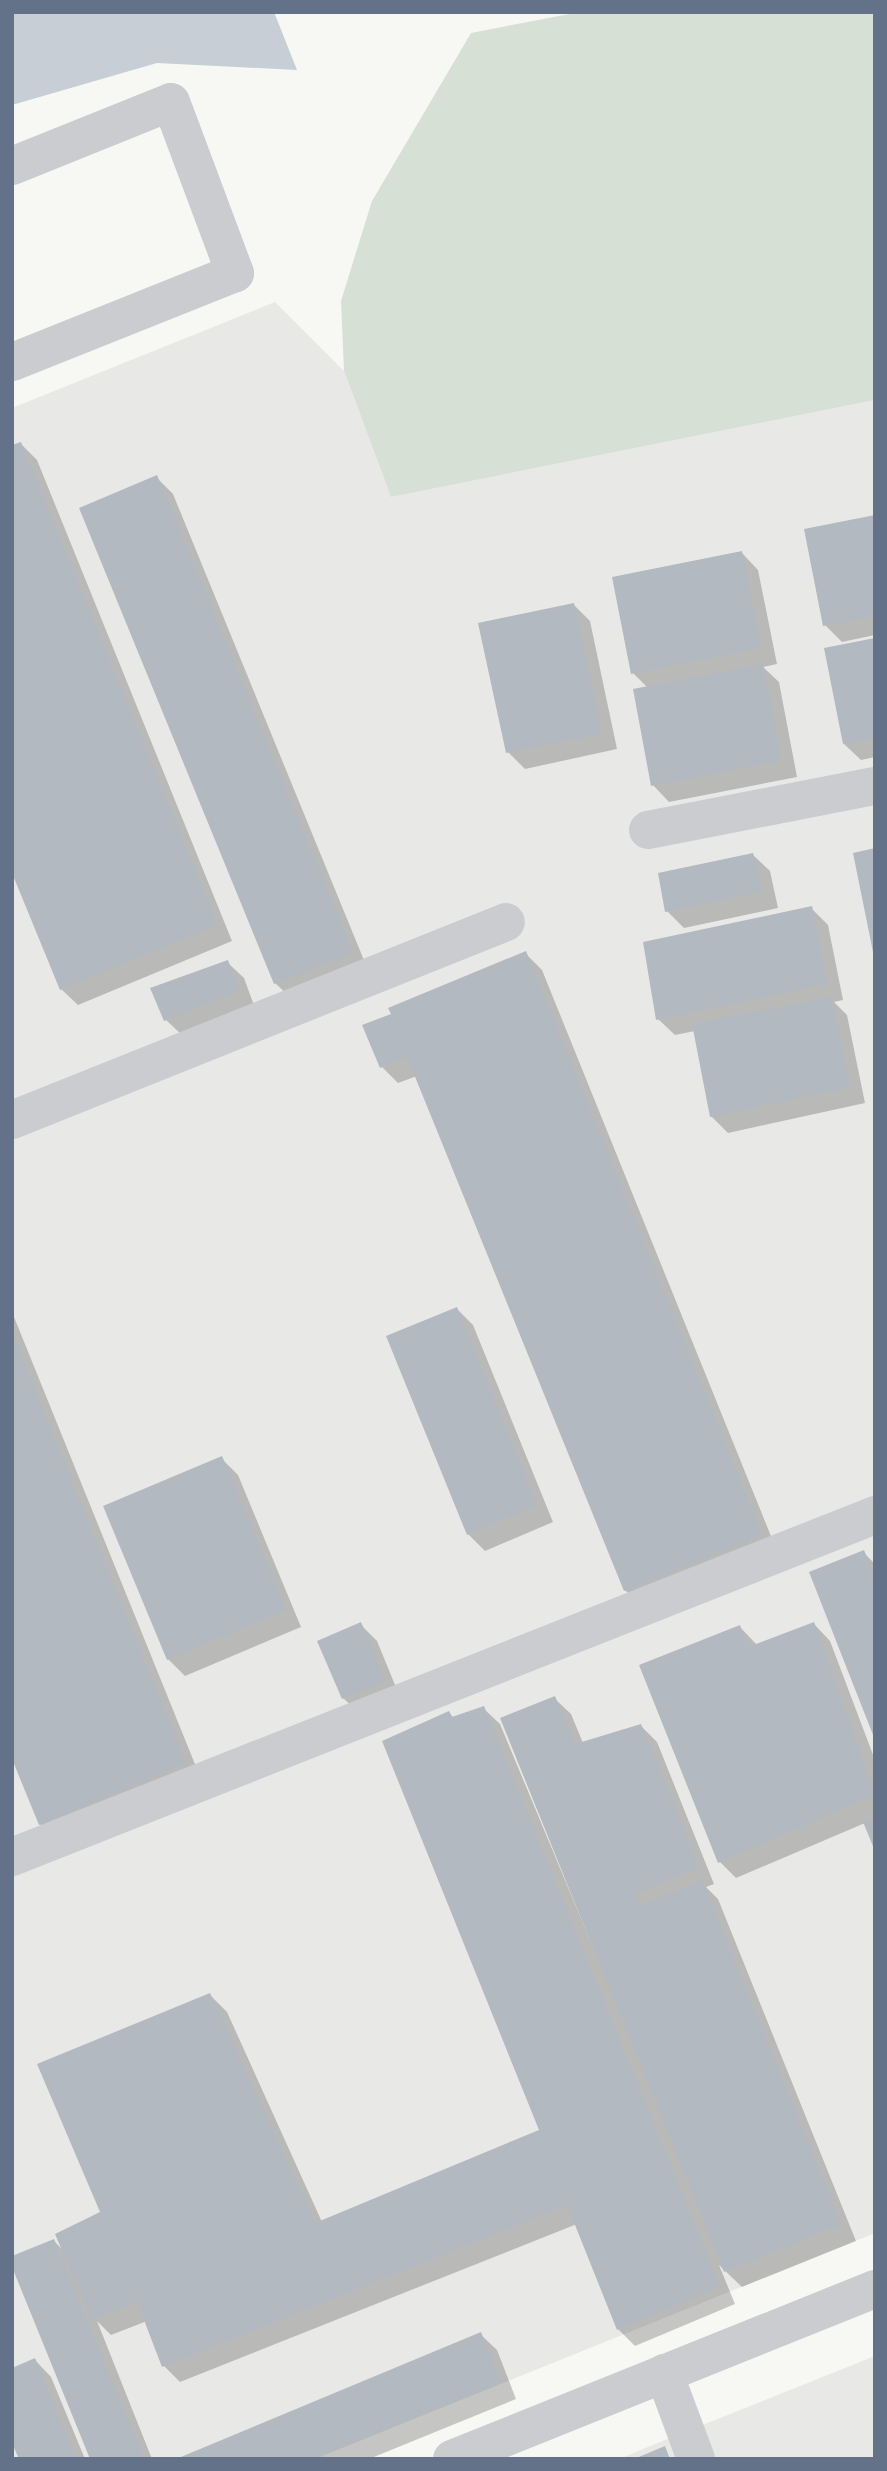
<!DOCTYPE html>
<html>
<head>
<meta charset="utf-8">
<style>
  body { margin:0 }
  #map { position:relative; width:887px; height:2471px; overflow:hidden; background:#f7f8f4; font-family:"Asap Condensed",sans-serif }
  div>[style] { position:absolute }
  .built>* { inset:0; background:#e8e8e7 }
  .green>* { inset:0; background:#d7e0d5 }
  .water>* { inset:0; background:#c7ced5 }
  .shadow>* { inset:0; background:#0003 }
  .building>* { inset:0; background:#b3b9c1 }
  .minor>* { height:38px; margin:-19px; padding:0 19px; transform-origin:19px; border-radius:19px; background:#caccd0 }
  span { translate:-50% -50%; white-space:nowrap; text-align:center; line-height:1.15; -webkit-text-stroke:7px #fff; paint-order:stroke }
  .frame { position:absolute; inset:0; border:14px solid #637189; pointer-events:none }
</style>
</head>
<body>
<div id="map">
  <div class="built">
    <div style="clip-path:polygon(275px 302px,344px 371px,391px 497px,875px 400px,875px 2233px,315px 2459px,12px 2459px,12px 408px)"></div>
    <div style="clip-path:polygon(875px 2356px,875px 2459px,619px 2459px,660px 2442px)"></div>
  </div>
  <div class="green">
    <div style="clip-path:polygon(580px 12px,875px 12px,875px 400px,391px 497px,344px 371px,341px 301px,372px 201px,471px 33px)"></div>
  </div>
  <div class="water">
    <div style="clip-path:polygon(12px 12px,274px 12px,297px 70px,157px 63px,12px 105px)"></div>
  </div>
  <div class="shadow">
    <div style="clip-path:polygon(21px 444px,37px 460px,232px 941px,78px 1005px,61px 989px)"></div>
    <div style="clip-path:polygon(156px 477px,173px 494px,368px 970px,292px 999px,275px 983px)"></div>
    <div style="clip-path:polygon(875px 517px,875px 635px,842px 642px,825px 625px)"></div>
    <div style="clip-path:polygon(742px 553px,758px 570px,777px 664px,763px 667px,779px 682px,797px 777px,669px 802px,653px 785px,648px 688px,633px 673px)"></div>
    <div style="clip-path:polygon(573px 604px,590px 621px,617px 749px,525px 769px,508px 752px)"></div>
    <div style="clip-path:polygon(875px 640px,875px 757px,861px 760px,844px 744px)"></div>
    <div style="clip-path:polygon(753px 855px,770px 871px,778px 908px,684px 928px,667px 911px)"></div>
    <div style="clip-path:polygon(811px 908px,828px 925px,843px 1000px,834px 1002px,847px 1015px,865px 1103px,728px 1133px,711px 1116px,695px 1031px,675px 1035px,658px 1019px)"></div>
    <div style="clip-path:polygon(525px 953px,542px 970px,777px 1551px,642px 1607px,625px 1590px,417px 1076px,398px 1083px,382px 1067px)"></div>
    <div style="clip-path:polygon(227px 962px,244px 978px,255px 1008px,183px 1036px,166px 1020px)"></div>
    <div style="clip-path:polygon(457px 1309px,473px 1325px,553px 1522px,485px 1551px,468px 1534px)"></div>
    <div style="clip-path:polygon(12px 1312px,201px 1779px,57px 1840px,40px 1824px,12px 1754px)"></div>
    <div style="clip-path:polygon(221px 1458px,238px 1475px,301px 1627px,185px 1676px,168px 1659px)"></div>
    <div style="clip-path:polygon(863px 1552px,875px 1564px,875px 1730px)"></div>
    <div style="clip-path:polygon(360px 1624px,377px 1641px,400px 1697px,360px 1714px,343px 1698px)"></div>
    <div style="clip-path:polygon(814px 1624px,830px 1641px,875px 1760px,875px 1847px,865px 1823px,736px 1878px,720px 1862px,740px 1627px,757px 1645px)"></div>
    <div style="clip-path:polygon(554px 1698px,571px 1714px,583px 1743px,641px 1726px,657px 1742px,714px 1884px,706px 1887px,718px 1899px,856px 2241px,742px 2287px,719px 2265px,735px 2304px,635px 2346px,618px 2329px,577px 2224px,180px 2382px,164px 2366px,147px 2321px,111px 2335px,97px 2321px,152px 2459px,92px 2459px,54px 2241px,64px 2251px,102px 2213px,210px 1995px,227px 2012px,322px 2222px,541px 2131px,449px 1713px,454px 1718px,483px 1708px,500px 1724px,655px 2096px)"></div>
    <div style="clip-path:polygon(480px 2334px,497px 2350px,516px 2399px,369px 2459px,180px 2459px)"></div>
    <div style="clip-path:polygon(35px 2360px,51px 2377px,85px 2459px,24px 2459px)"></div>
  </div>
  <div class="building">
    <div style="clip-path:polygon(21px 442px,217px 925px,60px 990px,12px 873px,12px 445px)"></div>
    <div style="clip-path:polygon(157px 475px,353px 953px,274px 984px,79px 508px)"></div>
    <div style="clip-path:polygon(875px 515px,875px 616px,823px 626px,804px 529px)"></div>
    <div style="clip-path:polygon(742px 551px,761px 648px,631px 674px,612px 577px)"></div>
    <div style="clip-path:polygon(574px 603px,602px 733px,506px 753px,478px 623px)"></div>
    <div style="clip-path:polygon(875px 638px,875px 738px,843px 744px,824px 648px)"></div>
    <div style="clip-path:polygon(763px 664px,781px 760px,651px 786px,633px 689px)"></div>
    <div style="clip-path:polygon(875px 848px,875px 957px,874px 957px,853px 853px)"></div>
    <div style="clip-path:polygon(753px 853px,763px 891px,665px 912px,658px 873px)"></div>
    <div style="clip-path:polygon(812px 906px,827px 984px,656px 1020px,643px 942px)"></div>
    <div style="clip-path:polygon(526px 951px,762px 1535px,624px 1591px,407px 1057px,380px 1068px,362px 1025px,391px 1014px,388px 1008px)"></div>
    <div style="clip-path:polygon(228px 960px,239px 991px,164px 1021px,150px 988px)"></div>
    <div style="clip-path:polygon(831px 997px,850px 1087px,710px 1117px,692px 1024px)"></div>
    <div style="clip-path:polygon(457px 1307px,537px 1505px,467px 1535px,386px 1336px)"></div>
    <div style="clip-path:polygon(12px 1334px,186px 1763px,39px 1825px,12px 1759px)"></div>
    <div style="clip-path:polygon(222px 1456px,286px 1610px,167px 1660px,103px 1506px)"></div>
    <div style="clip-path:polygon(864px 1550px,875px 1578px,875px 1740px,809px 1572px)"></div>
    <div style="clip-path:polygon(361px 1622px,385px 1680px,342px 1699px,317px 1641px)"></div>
    <div style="clip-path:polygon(814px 1622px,875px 1795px,718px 1863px,639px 1665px,740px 1625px,748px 1647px)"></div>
    <div style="clip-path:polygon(555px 1696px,575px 1744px,641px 1724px,699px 1867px,635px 1894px,640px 1905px,702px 1880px,841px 2224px,724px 2272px,500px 1718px)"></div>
    <div style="clip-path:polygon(484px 1706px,720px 2287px,617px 2330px,567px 2205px,162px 2367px,137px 2302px,92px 2320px,55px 2234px,100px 2212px,37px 2064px,210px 1993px,315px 2223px,539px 2130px,382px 1741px,449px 1711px,452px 1717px)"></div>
    <div style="clip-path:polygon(875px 1817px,875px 1851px,863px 1822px)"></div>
    <div style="clip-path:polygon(54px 2239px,144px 2459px,90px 2459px,12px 2267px,12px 2256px)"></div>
    <div style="clip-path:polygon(481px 2332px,501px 2383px,312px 2459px,176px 2459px)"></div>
    <div style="clip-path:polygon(35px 2358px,76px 2459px,19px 2459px,12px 2443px,12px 2368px)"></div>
    <div style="clip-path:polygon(665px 2446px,670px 2459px,634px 2459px)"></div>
  </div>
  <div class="minor">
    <div style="left:12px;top:166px;width:171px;rotate:-21.9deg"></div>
    <div style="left:171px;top:102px;width:183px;rotate:69.5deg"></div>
    <div style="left:235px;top:273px;width:240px;rotate:158.2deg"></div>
    <div style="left:648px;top:830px;width:231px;rotate:-11deg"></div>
    <div style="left:12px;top:1120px;width:532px;rotate:-21.84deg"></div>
    <div style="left:12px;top:1857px;width:928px;rotate:-21.62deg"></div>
    <div style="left:664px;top:2373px;width:92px;rotate:69.6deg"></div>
    <div style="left:452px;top:2459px;width:456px;rotate:-21.9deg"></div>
  </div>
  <div class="frame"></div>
</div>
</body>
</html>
